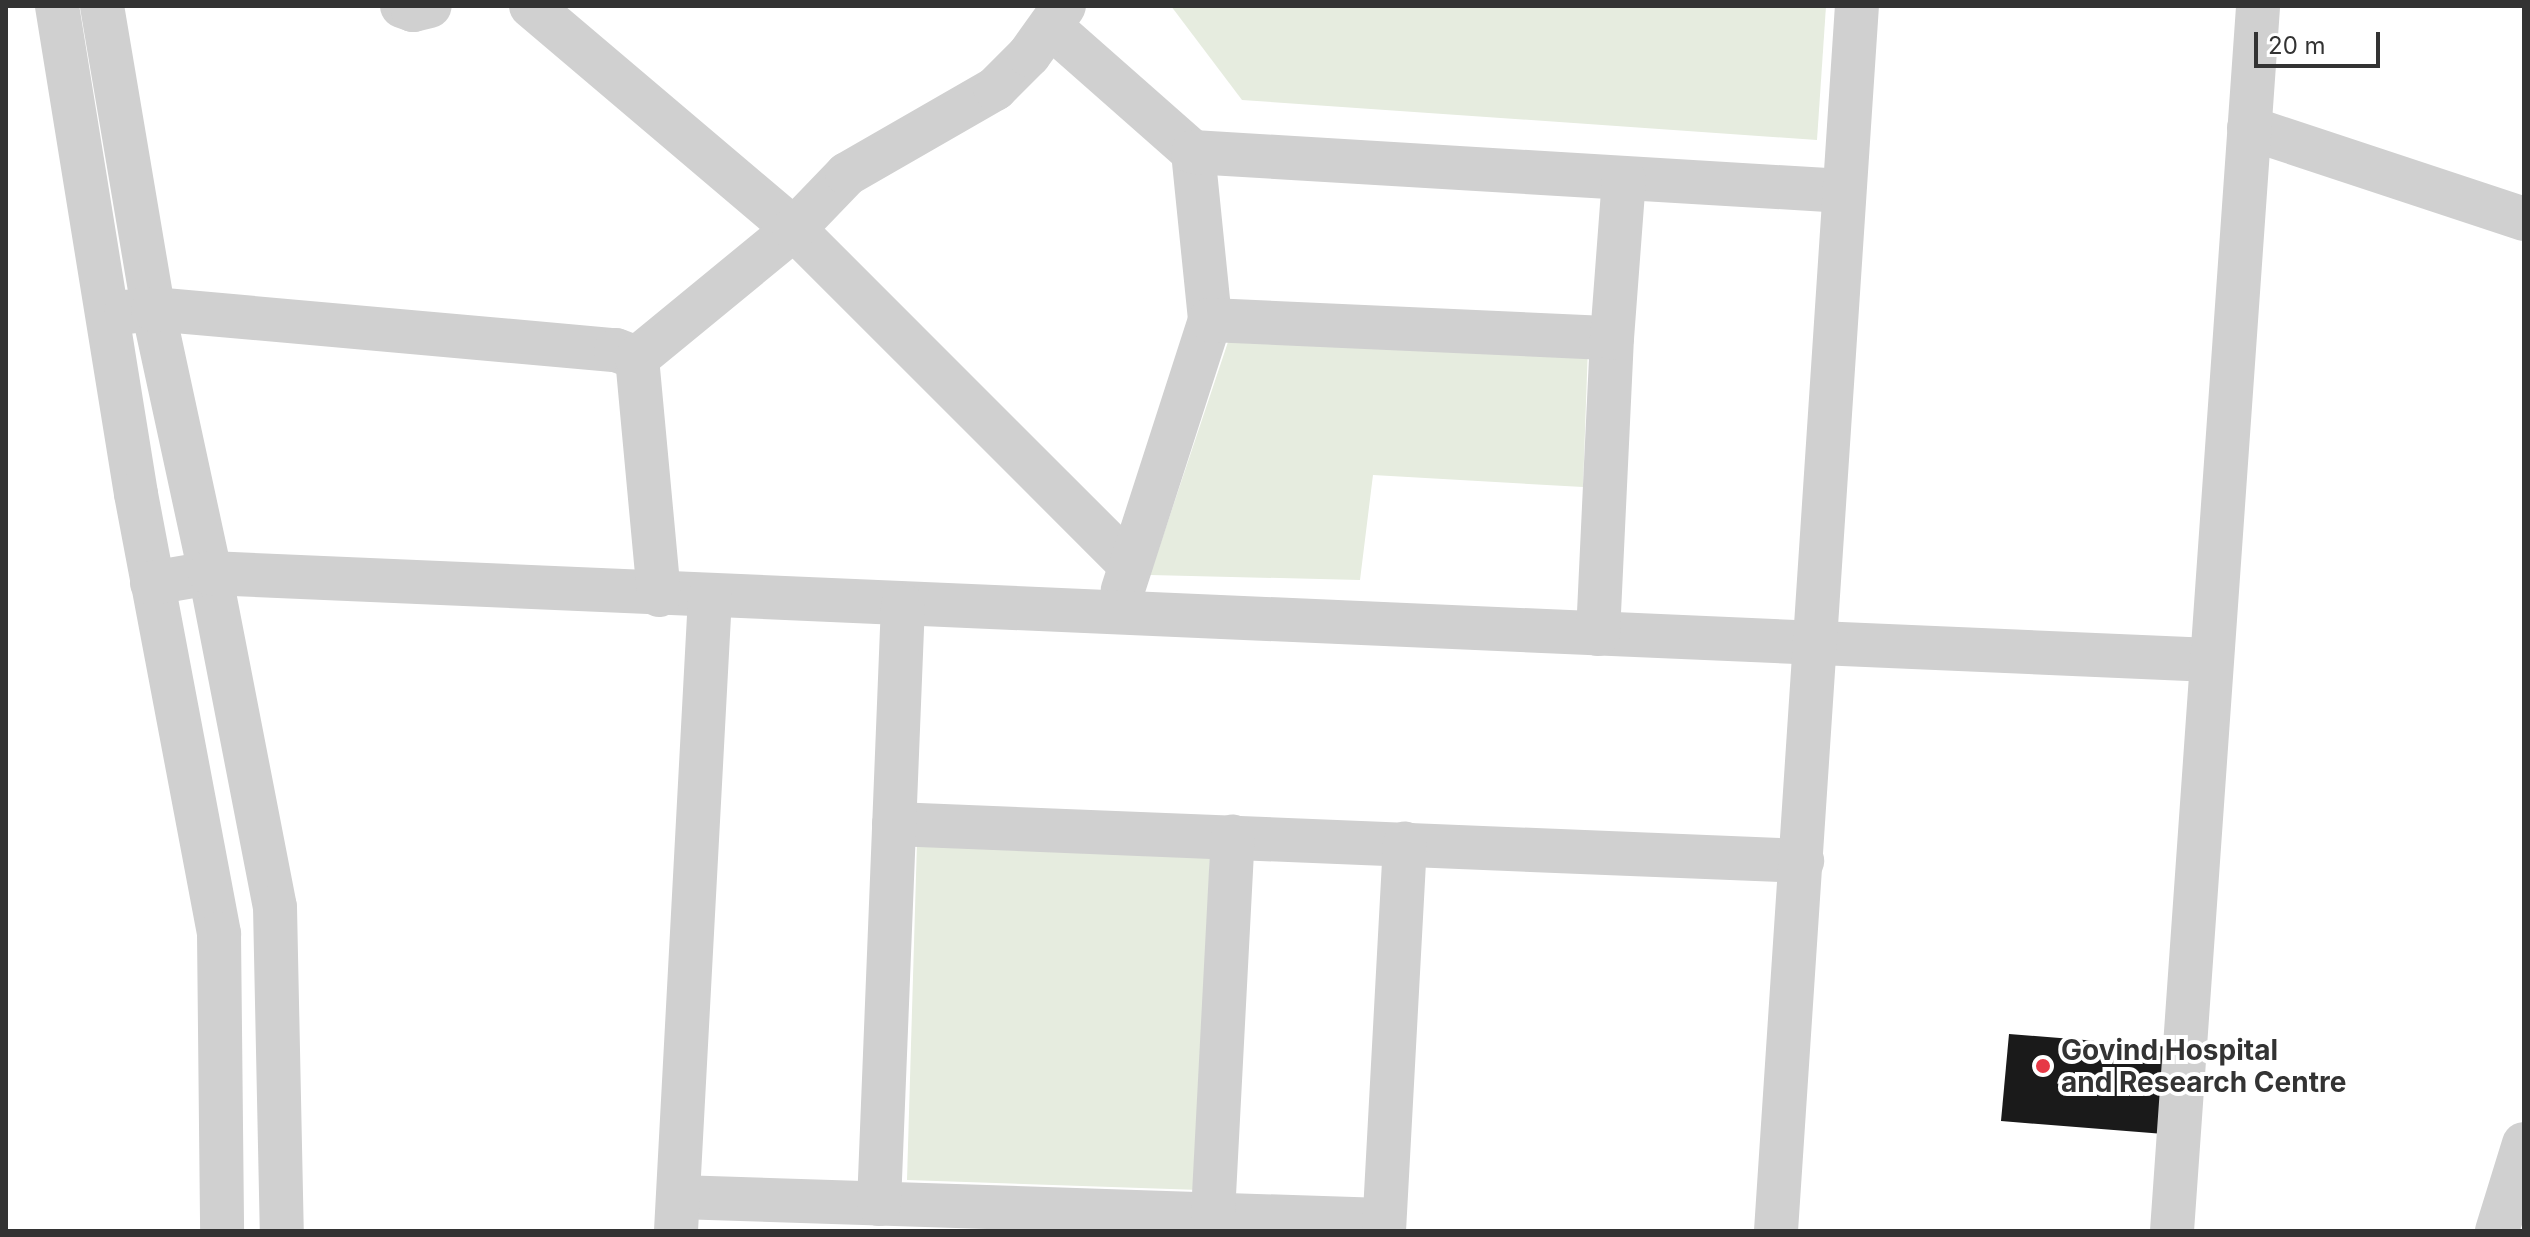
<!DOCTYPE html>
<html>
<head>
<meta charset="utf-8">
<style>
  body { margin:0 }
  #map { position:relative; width:2530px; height:1237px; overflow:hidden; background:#fff; font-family:Inter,sans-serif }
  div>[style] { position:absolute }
  .green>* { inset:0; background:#e6ecdf }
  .building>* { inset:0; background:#1a1a1a }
  .minor>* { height:44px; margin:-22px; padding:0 22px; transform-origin:22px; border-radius:22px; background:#d0d0d0 }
  .dots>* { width:22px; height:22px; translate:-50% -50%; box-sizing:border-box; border:4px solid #fff; border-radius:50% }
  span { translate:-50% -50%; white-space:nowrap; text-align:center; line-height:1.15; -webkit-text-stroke:8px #fff; paint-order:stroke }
  .poi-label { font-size:28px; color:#333; font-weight:700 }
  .left { translate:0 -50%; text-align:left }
  .frame { position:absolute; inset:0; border:8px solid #333; pointer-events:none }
  .scale { position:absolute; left:2254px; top:32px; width:126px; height:36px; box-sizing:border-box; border:4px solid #333; border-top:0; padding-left:10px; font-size:24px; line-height:28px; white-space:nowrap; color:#333; -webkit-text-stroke:6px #fff; paint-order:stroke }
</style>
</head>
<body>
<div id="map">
  <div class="green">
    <div style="clip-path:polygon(1171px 6px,1826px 6px,1817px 140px,1242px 100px)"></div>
    <div style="clip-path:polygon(1231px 333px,1588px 346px,1583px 487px,1373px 475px,1360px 580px,1150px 575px)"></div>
    <div style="clip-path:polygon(917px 842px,1210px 852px,1200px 1190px,907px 1180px)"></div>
  </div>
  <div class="building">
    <div style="clip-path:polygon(2009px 1034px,2171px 1047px,2164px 1134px,2001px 1121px)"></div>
  </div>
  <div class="minor">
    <div style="left:57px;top:6px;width:494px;rotate:80.8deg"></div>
    <div style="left:136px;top:494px;width:448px;rotate:79.3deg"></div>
    <div style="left:219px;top:934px;width:297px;rotate:89.4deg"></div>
    <div style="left:102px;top:6px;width:307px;rotate:80.4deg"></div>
    <div style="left:153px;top:309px;width:270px;rotate:77.8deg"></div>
    <div style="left:210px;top:573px;width:340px;rotate:79deg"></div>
    <div style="left:275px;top:907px;width:324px;rotate:88.8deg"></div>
    <div style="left:402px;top:6px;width:12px;rotate:20deg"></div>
    <div style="left:413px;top:10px;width:17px;rotate:-13deg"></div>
    <div style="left:531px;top:6px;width:345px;rotate:40.3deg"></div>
    <div style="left:794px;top:229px;width:475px;rotate:45deg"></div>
    <div style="left:1051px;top:27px;width:189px;rotate:41.4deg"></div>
    <div style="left:1193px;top:152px;width:169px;rotate:84.2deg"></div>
    <div style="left:1210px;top:320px;width:284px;rotate:107.9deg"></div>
    <div style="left:2249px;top:128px;width:290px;rotate:18.3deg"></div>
    <div style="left:1193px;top:152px;width:652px;rotate:3.43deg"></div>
    <div style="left:126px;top:312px;width:27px;rotate:-6deg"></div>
    <div style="left:153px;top:309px;width:465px;rotate:5.1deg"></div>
    <div style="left:616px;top:350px;width:22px;rotate:21deg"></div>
    <div style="left:1210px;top:320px;width:402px;rotate:2.6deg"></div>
    <div style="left:152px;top:583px;width:59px;rotate:-9.8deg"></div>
    <div style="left:210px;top:573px;width:2003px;rotate:2.49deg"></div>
    <div style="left:659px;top:595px;width:238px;rotate:-95.3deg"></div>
    <div style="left:637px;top:358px;width:203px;rotate:-39.4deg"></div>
    <div style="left:794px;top:229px;width:76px;rotate:-46.1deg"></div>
    <div style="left:847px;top:174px;width:171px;rotate:-29.9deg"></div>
    <div style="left:995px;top:89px;width:48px;rotate:-45deg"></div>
    <div style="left:1029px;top:55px;width:60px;rotate:-54.5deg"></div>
    <div style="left:1598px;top:634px;width:296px;rotate:-87.3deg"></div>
    <div style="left:1612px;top:338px;width:159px;rotate:-85.7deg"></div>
    <div style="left:894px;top:824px;width:909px;rotate:2.33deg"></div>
    <div style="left:678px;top:1197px;width:706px;rotate:1.87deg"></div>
    <div style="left:879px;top:1204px;width:599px;rotate:-87.71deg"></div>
    <div style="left:1213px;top:1214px;width:378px;rotate:-87deg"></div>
    <div style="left:676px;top:1231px;width:635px;rotate:-86.93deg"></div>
    <div style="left:1384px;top:1231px;width:388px;rotate:-86.9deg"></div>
    <div style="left:1776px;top:1231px;width:1228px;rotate:-86.22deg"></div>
    <div style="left:2172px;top:1231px;width:1228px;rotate:-85.98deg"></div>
    <div style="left:2497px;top:1231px;width:91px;rotate:-72.8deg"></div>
  </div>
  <div class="dots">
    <div style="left:2043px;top:1066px;background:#e63946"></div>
  </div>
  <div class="poi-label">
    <span class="left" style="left:2061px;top:1066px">Govind Hospital<br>and Research Centre</span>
  </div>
  <div class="frame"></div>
  <div class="scale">20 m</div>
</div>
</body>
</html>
